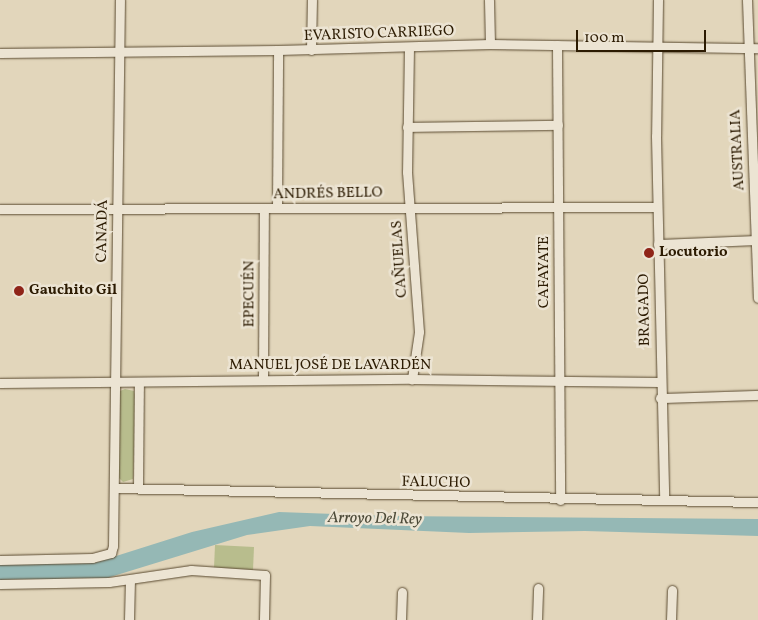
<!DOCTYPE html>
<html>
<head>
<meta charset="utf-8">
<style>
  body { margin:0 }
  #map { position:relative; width:758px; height:620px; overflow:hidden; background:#e2d6bb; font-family:Vollkorn,serif }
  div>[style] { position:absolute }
  .green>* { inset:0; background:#b8bd8d }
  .water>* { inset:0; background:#95b8b5 }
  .roads { filter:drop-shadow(0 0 1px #5a4a30) drop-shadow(0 0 1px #5a4a30) }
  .minor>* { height:9px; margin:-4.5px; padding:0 4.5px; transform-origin:4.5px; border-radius:4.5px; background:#ece4d3 }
  .dots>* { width:14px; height:14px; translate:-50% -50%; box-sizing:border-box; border:2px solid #ece4d3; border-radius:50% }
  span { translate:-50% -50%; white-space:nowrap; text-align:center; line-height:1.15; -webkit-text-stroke:5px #ece4d3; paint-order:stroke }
  .street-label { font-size:15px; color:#2c1b02 }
  .poi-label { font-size:15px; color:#2c1b02; font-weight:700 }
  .left { translate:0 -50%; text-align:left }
  .water-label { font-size:16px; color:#4c4a38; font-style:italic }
  .scale { position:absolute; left:576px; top:30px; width:130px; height:22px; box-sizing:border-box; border:2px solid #2c1b02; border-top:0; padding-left:6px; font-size:15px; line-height:18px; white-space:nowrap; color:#2c1b02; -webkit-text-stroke:4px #ece4d3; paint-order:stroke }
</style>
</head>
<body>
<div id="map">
  <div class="green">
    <div style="clip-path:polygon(125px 389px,134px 391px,136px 397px,133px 479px,123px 482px,119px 478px,120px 391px)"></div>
    <div style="clip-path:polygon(215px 545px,254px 547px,253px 570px,214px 568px)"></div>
  </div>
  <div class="water">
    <div style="clip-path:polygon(279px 512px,390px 516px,758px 519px,758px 536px,585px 531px,469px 533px,310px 526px,247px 535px,107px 578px,0 580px,0 564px,94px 563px,192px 532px)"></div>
  </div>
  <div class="roads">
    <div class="minor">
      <div style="left:489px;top:0;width:44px;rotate:88.7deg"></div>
      <div style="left:658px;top:0;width:136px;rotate:90.8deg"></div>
      <div style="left:656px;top:136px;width:364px;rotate:88.7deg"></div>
      <div style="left:747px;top:0;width:298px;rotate:87.9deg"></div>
      <div style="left:557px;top:45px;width:455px;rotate:89.6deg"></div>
      <div style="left:409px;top:47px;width:125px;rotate:90.9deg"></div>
      <div style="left:407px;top:172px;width:160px;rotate:85.7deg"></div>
      <div style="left:419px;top:332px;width:48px;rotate:98.5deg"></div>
      <div style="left:311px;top:50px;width:50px;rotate:-88.9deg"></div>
      <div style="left:0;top:53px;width:278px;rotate:-0.6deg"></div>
      <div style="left:278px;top:50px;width:212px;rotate:-1.6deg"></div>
      <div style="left:490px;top:44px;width:268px;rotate:0.9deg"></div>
      <div style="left:407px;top:127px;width:151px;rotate:-0.8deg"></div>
      <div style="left:277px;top:208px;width:158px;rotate:-89.6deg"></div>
      <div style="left:0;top:209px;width:657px;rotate:-0.17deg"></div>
      <div style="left:658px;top:244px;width:100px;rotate:-2.3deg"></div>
      <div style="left:263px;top:380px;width:172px;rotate:-89.7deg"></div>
      <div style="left:0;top:383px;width:412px;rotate:-0.6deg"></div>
      <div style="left:412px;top:379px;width:248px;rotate:0.7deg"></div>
      <div style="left:660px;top:398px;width:98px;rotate:-1.8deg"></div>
      <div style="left:114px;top:488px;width:644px;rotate:1.25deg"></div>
      <div style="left:138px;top:488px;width:106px;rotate:-89.5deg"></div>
      <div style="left:0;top:560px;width:92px;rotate:-1.2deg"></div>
      <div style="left:92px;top:558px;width:20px;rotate:-15deg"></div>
      <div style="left:111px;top:553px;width:7px;rotate:-74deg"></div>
      <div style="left:113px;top:546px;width:546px;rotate:-89.27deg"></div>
      <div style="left:0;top:584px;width:109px;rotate:-1.1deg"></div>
      <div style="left:109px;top:582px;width:83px;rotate:-8.3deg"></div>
      <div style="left:191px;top:570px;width:74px;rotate:3.9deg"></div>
      <div style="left:265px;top:575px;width:45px;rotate:91.3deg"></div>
      <div style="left:129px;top:620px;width:40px;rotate:-88.6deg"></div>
      <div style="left:401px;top:620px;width:28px;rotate:-88deg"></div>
      <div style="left:537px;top:620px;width:32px;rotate:-88deg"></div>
      <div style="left:671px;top:620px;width:30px;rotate:-88deg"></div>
    </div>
  </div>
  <div class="dots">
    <div style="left:649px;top:253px;background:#8f2418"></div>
    <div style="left:19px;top:291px;background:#8f2418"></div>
  </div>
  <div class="street-label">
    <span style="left:379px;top:34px;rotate:-2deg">EVARISTO CARRIEGO</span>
    <span style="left:738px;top:150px;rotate:-93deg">AUSTRALIA</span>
    <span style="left:328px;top:194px;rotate:-1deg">ANDRÉS BELLO</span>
    <span style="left:103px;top:231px;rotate:-89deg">CANADÁ</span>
    <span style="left:400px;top:259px;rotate:-94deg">CAÑUELAS</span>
    <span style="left:545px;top:272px;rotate:-90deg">CAFAYATE</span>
    <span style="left:250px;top:294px;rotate:-90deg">EPECUÉN</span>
    <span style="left:645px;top:310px;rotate:-91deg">BRAGADO</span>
    <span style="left:330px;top:366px">MANUEL JOSÉ DE LAVARDÉN</span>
    <span style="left:436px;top:483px;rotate:1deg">FALUCHO</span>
  </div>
  <div class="poi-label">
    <span class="left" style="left:659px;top:253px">Locutorio</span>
    <span class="left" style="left:29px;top:291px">Gauchito Gil</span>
  </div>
  <div class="water-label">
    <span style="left:375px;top:519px;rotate:1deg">Arroyo Del Rey</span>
  </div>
  <div class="scale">100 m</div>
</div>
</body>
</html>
